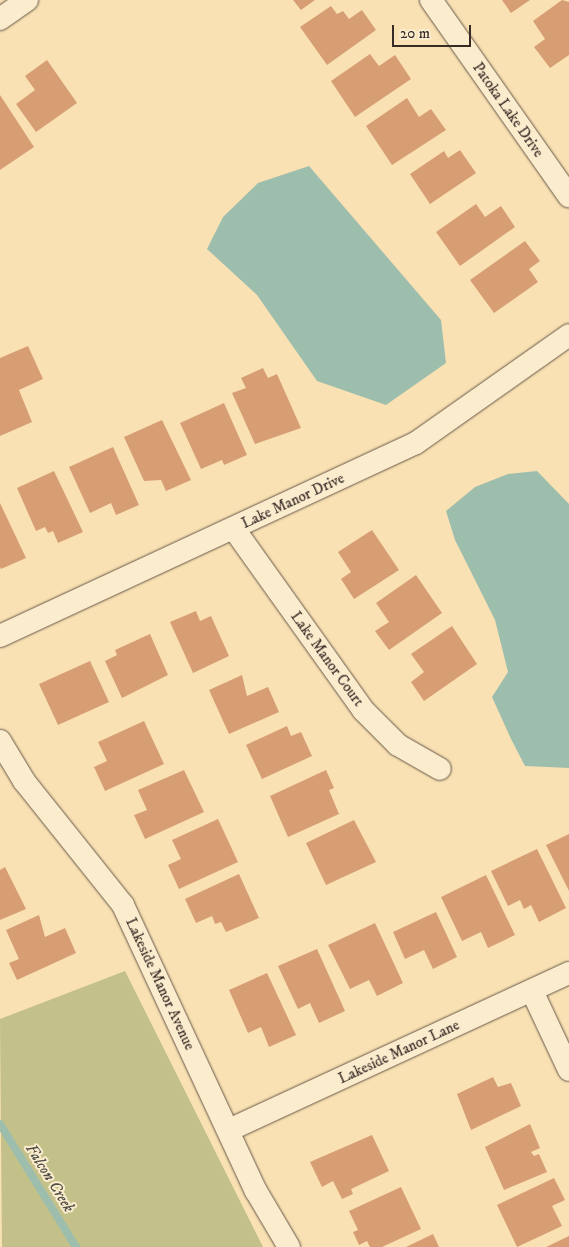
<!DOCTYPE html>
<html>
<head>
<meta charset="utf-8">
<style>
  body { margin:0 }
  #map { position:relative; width:569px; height:1247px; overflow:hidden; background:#f9e1b3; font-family:"IM FELL DW Pica",serif }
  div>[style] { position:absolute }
  .green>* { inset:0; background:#c3c189 }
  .water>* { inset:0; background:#9ebead }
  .stream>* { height:8px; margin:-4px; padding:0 4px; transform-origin:4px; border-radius:4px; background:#9ebead }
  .building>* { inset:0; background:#d79e74 }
  .roads { filter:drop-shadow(0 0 1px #685849) drop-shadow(0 0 1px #685849) }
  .street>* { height:22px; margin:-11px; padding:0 11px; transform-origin:11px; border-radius:11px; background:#fbecce }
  span { translate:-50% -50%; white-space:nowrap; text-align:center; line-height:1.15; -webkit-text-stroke:4px #fbecce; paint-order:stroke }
  .street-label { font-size:15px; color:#372b26 }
  .water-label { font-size:16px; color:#515048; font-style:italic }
  .scale { position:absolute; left:392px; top:25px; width:79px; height:22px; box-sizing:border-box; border:2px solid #372b26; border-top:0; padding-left:6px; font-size:15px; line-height:18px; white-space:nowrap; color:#372b26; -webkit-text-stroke:4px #fbecce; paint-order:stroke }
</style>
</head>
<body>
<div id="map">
  <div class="green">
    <div style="clip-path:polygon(125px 971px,263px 1247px,2px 1247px,0 1019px)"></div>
  </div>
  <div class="water">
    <div style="clip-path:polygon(309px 166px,441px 320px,446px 363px,386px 405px,317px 381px,257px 295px,207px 249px,223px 217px,258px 183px)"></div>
    <div style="clip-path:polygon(537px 471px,569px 504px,569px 768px,525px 766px,511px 739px,492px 697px,508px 672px,495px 620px,455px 540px,446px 511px,475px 487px,508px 474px)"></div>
  </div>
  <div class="stream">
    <div style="left:0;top:1124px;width:145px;rotate:58.3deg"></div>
  </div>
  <div class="building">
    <div style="clip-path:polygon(293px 0,315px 0,301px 10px)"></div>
    <div style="clip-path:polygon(502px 0,530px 0,511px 13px)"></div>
    <div style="clip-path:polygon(562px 0,569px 2px,569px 55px,550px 68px,534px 47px,545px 39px,533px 21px)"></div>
    <div style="clip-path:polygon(331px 6px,337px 14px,343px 11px,349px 19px,362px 10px,376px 30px,327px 65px,300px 27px)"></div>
    <div style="clip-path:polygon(370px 54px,379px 66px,395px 55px,411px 79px,355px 117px,331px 81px)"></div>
    <div style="clip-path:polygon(47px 60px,77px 103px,36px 132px,16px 104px,35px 90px,25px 76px)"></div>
    <div style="clip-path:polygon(0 95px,34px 147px,0 170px)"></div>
    <div style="clip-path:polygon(407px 98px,419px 117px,431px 109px,446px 130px,392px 165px,366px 126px)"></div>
    <div style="clip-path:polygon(460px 150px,476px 173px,430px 204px,410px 174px,444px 151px,448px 158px)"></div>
    <div style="clip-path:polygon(476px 204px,485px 217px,501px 206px,515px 227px,460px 266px,436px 232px)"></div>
    <div style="clip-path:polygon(525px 241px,540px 261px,529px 269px,538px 282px,494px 313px,470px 280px)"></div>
    <div style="clip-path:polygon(28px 346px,43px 379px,19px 390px,32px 422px,0 436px,0 358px)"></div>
    <div style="clip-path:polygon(263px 368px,268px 378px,277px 374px,301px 428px,255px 444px,232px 393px,246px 388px,241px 378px)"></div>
    <div style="clip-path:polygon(224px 403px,247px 455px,224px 465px,222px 460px,201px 469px,180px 423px)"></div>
    <div style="clip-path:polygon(162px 420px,191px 480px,166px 491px,161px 480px,144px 481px,124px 437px)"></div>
    <div style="clip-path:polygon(113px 447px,139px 505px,116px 515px,111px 503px,90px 513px,69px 467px)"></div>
    <div style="clip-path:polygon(54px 471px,83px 532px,58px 543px,53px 531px,48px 533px,45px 527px,36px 531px,17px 488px)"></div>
    <div style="clip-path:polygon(0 503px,26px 558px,1px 569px,0 567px)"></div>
    <div style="clip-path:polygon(372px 530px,399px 570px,354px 599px,341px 579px,351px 572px,338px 552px)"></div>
    <div style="clip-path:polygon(416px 575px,442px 613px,389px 650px,375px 631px,389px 622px,376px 603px)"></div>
    <div style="clip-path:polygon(196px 611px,200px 621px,211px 616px,229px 656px,193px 673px,170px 622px)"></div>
    <div style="clip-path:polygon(452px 626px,477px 664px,424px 701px,411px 682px,424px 672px,411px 654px)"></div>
    <div style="clip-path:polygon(150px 634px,168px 675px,122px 698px,105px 661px,117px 655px,115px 650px)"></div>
    <div style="clip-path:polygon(90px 661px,109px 702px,58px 725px,39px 684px)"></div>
    <div style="clip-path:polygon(242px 675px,247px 696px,268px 687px,279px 712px,229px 734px,209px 690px)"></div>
    <div style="clip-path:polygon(144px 721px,164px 764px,105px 791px,94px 767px,107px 761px,98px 742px)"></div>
    <div style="clip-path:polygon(287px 726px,291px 736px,301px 732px,312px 756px,262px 779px,246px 745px)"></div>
    <div style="clip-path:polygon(184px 770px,204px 812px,145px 839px,134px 815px,147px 810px,138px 790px)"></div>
    <div style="clip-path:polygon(326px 770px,334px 788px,329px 790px,339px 814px,288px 837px,270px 796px)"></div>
    <div style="clip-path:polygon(218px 819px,238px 862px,179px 889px,168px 865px,181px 859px,172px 840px)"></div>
    <div style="clip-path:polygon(354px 820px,376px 862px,326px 885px,306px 843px)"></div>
    <div style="clip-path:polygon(569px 834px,569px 891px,546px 845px)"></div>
    <div style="clip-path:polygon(537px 849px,566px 908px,539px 922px,531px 905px,524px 909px,520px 900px,508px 906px,491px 871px)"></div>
    <div style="clip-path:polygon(5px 867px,26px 909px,0 920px,0 870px)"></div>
    <div style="clip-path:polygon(239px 874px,259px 918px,226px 932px,221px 922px,215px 924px,212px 916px,196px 923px,185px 899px)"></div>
    <div style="clip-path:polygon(486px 875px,515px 935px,488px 948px,481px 932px,462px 941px,441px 897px)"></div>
    <div style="clip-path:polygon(436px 912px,457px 957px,433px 969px,424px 950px,405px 959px,393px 932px)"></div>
    <div style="clip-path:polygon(39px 915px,45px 937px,65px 928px,76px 953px,17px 980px,9px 963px,19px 959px,6px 930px)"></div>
    <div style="clip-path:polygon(375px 923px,403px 983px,377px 996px,369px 980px,350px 989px,328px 945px)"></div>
    <div style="clip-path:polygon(317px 949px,345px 1011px,319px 1023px,310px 1003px,298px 1009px,278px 966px)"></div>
    <div style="clip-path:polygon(267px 973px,296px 1035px,269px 1047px,261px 1027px,248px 1033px,229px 990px)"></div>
    <div style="clip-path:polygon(493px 1077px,498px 1087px,511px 1083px,521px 1106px,471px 1130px,457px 1094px)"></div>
    <div style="clip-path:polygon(530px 1124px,540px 1148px,531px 1152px,534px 1156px,539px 1154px,547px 1172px,504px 1190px,485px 1147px)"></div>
    <div style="clip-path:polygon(372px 1135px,389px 1171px,351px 1189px,353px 1194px,342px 1199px,333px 1181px,322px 1187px,310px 1162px)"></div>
    <div style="clip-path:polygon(554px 1178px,565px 1200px,552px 1206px,562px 1226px,517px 1247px,497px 1205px)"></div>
    <div style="clip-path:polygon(401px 1187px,421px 1229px,382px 1247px,370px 1247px,367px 1241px,359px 1245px,353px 1232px,358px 1230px,349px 1211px)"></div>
    <div style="clip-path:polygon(433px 1234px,439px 1247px,406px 1247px)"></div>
    <div style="clip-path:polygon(569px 1236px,569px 1247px,546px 1247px)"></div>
  </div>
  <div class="roads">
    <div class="street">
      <div style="left:431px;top:0;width:240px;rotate:54.9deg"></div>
      <div style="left:0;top:19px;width:33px;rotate:-35deg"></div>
      <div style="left:234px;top:529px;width:222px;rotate:54.5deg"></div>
      <div style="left:363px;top:710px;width:49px;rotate:45deg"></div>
      <div style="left:398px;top:745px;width:48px;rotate:29.7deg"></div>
      <div style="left:0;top:636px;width:459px;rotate:-24.9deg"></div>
      <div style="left:416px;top:443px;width:187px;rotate:-35.2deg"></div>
      <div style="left:0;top:741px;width:47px;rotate:59deg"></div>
      <div style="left:24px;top:781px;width:159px;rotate:51.4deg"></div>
      <div style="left:123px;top:905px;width:315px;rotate:65.1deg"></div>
      <div style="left:256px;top:1191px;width:65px;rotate:59.5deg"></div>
      <div style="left:532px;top:991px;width:87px;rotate:64.9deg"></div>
      <div style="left:229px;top:1130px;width:374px;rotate:-24.8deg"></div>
    </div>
  </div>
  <div class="street-label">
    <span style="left:508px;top:110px;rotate:55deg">Patoka Lake Drive</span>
    <span style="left:293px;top:501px;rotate:-25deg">Lake Manor Drive</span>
    <span style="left:327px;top:659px;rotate:54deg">Lake Manor Court</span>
    <span style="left:160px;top:984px;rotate:65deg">Lakeside Manor Avenue</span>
    <span style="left:399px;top:1052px;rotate:-25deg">Lakeside Manor Lane</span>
  </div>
  <div class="water-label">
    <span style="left:50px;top:1178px;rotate:58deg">Falcon Creek</span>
  </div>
  <div class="scale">20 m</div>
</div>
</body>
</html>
